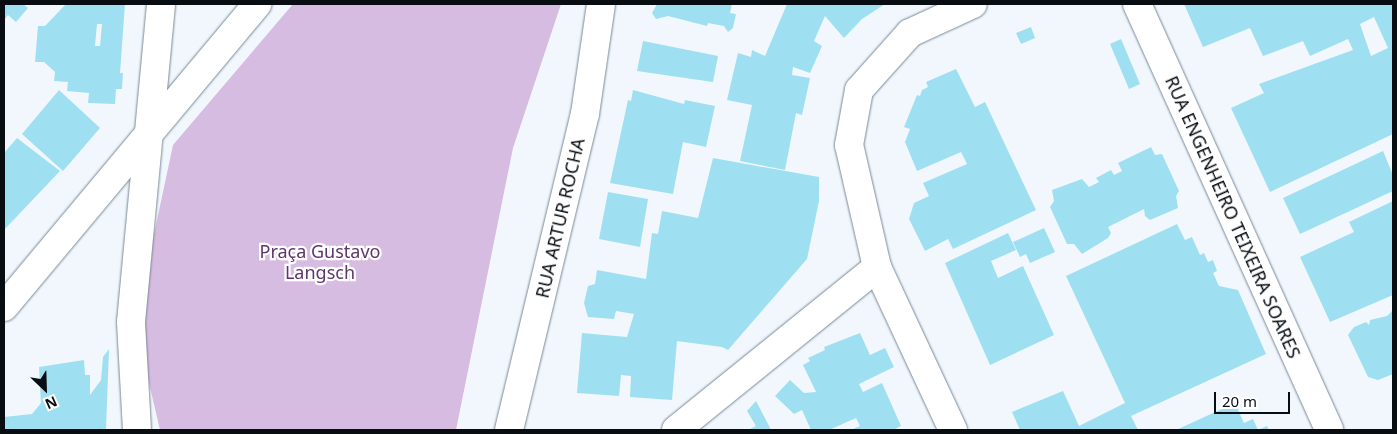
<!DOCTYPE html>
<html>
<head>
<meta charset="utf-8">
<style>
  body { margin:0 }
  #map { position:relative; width:1397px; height:434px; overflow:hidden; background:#f1f7fd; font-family:"Noto Sans",sans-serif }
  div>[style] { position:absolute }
  .green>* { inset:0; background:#d7bce1 }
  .building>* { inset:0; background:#9ee0f1 }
  .roads { filter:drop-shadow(0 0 1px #7a8896) drop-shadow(0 0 1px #7a8896) }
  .street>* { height:28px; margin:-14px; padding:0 14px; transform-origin:14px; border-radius:14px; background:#fff }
  .secondary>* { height:28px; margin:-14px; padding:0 14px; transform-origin:14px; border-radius:14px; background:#fff }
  span { translate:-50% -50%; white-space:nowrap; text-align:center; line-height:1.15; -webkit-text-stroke:4.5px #fff; paint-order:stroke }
  .street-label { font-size:18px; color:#080d12 }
  .park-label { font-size:18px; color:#5e356c }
  .frame { position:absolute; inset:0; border:5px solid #080d12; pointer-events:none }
  .north { position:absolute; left:20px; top:364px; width:50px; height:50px; -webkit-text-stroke:4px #fff; paint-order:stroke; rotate:156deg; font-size:14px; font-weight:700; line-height:20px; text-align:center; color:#080d12 }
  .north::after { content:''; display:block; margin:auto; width:18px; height:22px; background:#080d12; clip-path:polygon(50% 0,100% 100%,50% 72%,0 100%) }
  .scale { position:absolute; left:1214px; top:392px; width:76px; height:22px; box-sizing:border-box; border:2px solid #080d12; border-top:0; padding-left:6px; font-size:15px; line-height:18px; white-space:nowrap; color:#080d12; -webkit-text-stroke:4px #fff; paint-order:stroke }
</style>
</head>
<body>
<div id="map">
  <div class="green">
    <div style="clip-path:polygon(293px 4px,561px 4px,513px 148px,456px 430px,160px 430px,135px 323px,173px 145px)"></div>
  </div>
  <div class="building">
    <div style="clip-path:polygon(4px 4px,23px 4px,28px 8px,16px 22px,8px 15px,4px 20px)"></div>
    <div style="clip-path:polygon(evenodd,66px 4px,125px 4px,120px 73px,123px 73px,122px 89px,116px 89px,115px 104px,88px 103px,89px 93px,67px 91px,68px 82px,54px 81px,55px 72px,44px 62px,35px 62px,38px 26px,45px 26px,66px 4px,97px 24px,102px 24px,100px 46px,95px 46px,97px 24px)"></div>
    <div style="clip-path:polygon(657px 4px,732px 4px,730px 13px,736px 14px,733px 28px,728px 32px,724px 26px,708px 23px,707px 26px,668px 16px,656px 19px,652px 13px)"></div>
    <div style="clip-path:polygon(787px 4px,885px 4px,862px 19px,844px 38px,825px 16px,814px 41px,822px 46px,810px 73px,793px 67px,792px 75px,810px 78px,802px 115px,796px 113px,785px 170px,740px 161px,752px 105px,727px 100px,738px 53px,751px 57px,752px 50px,765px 56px)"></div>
    <div style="clip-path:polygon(evenodd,1184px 4px,1393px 4px,1393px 134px,1270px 192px,1231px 108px,1264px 93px,1259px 84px,1353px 50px,1348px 39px,1310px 56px,1303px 41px,1263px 56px,1250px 28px,1203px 47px,1184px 4px,1374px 17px,1388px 48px,1371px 56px,1360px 24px,1374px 17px)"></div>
    <div style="clip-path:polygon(1031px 27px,1035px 38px,1021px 44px,1016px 33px)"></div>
    <div style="clip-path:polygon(1121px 39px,1140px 84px,1129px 89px,1110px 44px)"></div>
    <div style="clip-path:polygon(643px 41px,718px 56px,713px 82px,637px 71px)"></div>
    <div style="clip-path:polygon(956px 69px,975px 107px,985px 102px,1036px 210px,953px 249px,948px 239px,925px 251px,909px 219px,914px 203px,929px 196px,923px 183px,967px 164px,961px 152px,917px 171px,905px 142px,910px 129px,904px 127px,917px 95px,920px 96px,922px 90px,928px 87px,926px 82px)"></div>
    <div style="clip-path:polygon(59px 90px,100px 128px,63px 171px,22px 134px)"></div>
    <div style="clip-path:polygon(633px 90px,684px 104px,685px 100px,715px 106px,706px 147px,683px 142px,673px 194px,610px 183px,628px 100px,631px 101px)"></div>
    <div style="clip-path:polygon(17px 138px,60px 171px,4px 230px,4px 153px)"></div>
    <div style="clip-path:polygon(1151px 147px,1155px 155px,1162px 154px,1179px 191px,1176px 196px,1178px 208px,1150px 220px,1145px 216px,1144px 209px,1108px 227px,1111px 233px,1108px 238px,1082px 254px,1074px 244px,1067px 244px,1050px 207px,1054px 201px,1052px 190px,1082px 179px,1089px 187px,1099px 182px,1096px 178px,1111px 170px,1114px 175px,1122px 171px,1118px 163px)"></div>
    <div style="clip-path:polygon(1383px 151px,1393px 175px,1393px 191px,1300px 234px,1283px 198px)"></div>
    <div style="clip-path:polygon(713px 158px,819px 177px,819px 201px,807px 259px,728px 350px,722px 347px,677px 341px,672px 400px,630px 397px,631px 376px,621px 375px,619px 396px,577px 393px,582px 333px,627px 337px,634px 314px,616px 311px,614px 319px,588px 317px,584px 303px,588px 286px,595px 284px,597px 270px,646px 279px,652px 233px,658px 234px,662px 211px,698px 218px)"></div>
    <div style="clip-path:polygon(608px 192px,648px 199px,640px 247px,599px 239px)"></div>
    <div style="clip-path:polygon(1393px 201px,1393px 295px,1330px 322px,1300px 257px,1354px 232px,1349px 222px)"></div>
    <div style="clip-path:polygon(1177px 224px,1185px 240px,1192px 237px,1200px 255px,1204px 253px,1208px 262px,1213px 260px,1217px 271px,1213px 273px,1219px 286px,1238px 290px,1266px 354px,1131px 416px,1138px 430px,1020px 430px,1012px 412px,1063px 391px,1079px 426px,1125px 403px,1066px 276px)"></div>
    <div style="clip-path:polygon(1044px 228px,1055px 252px,1030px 263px,1026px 254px,1020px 257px,1013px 242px)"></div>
    <div style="clip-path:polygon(1008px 233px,1016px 250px,991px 261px,998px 278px,1023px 266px,1054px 335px,990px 365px,945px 263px)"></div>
    <div style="clip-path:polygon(1393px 310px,1393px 374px,1378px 380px,1368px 377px,1348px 335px,1354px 327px,1366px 322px,1369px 325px,1370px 320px,1387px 316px)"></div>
    <div style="clip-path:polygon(860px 333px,870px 355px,885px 348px,894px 367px,859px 384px,863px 392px,882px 383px,901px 426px,893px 430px,851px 430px,860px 426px,856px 418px,829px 430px,811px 430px,802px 410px,794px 414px,775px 396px,790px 380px,804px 393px,816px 392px,803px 365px,810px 361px,808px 358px,825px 350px,824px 347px)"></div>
    <div style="clip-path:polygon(109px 349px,106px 430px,4px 430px,4px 417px,32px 414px,41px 403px,39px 367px,84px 360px,85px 375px,90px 375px,90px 395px,101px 380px,103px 357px)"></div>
    <div style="clip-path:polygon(756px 401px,766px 420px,771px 430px,748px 430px,756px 426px,747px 411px)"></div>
    <div style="clip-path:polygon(1235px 403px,1244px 423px,1253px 419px,1258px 430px,1267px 426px,1269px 430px,1176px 430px)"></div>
  </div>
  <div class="roads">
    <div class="street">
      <div style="left:1137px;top:4px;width:467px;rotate:65.7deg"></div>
      <div style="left:4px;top:307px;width:395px;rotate:-50.1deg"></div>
      <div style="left:137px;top:430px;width:108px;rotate:-93.2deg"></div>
      <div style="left:131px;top:322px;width:319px;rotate:-84.6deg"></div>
      <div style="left:676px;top:430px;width:259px;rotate:-39deg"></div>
      <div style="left:953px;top:430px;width:180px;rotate:-115deg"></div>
      <div style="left:877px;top:267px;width:125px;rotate:-102.9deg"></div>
      <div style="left:849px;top:145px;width:56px;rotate:-79.7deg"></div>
      <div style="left:859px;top:90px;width:76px;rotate:-48.2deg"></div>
      <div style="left:910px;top:33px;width:69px;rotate:-24.7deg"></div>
    </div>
    <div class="secondary">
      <div style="left:509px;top:430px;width:325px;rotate:-76.5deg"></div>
      <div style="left:585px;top:114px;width:111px;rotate:-81.7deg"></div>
    </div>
  </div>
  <div class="street-label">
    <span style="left:1233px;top:217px;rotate:66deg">RUA ENGENHEIRO TEIXEIRA SOARES</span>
    <span style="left:560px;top:218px;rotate:-77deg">RUA ARTUR ROCHA</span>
  </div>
  <div class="park-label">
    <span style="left:320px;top:262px">Praça Gustavo<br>Langsch</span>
  </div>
  <div class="frame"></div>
  <div class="north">N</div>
  <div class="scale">20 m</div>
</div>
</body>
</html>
